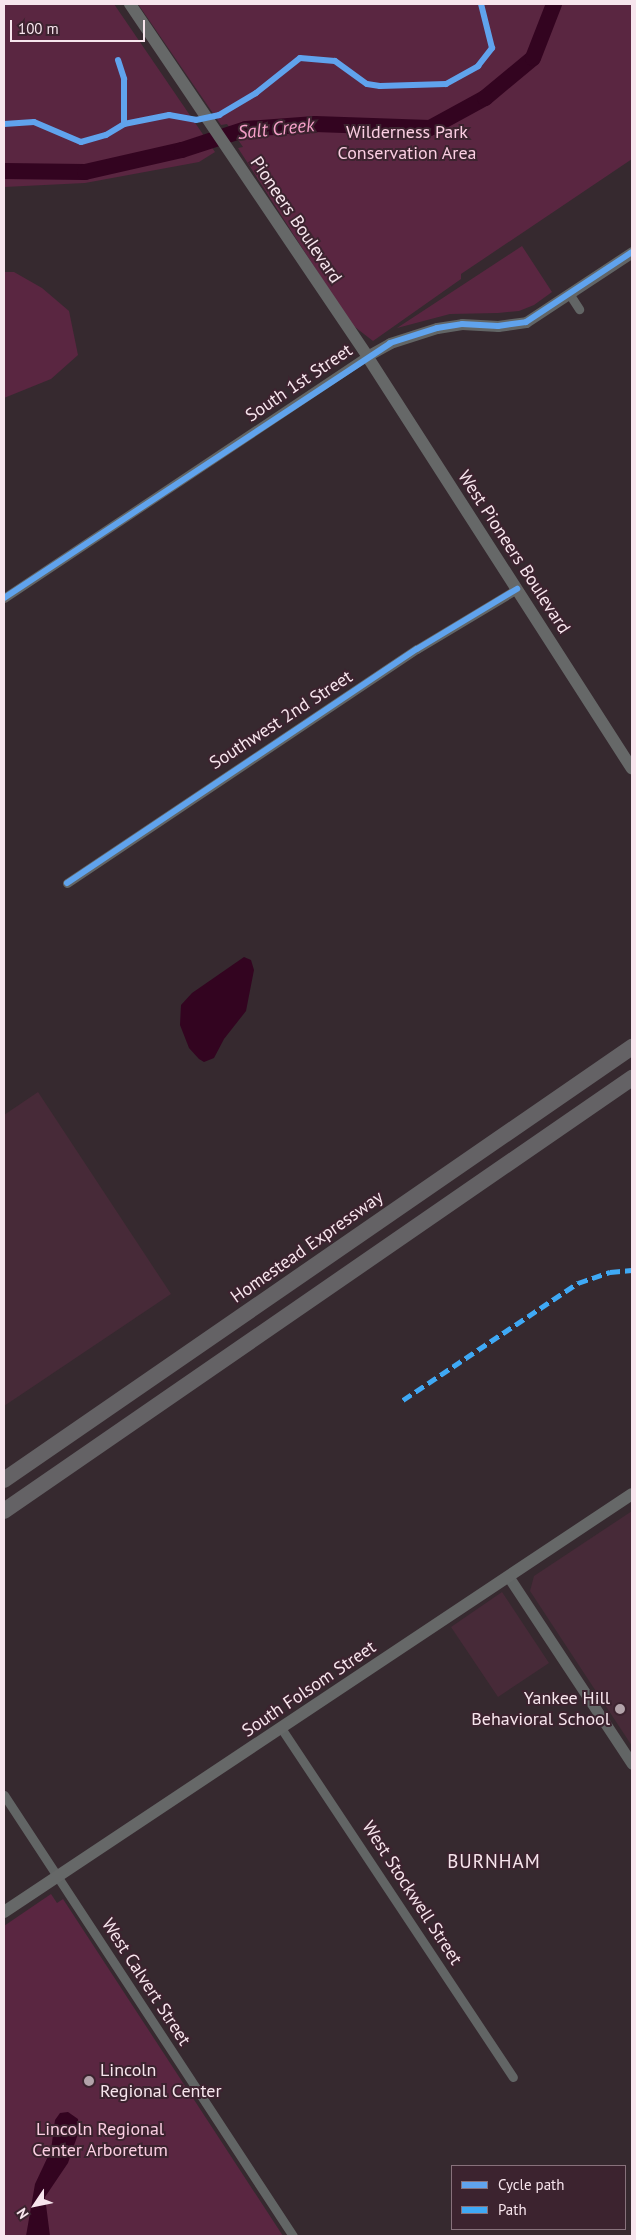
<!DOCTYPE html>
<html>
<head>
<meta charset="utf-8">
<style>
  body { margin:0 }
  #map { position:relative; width:636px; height:2240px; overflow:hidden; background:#36292f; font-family:"PT Sans",sans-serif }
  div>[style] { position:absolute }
  .built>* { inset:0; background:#472a38 }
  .green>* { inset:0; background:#5a2641 }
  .water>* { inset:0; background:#330420 }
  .river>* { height:16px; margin:-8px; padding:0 8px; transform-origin:8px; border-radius:8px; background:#330420 }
  .minor>* { height:9px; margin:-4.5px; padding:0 4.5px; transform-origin:4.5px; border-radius:4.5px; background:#626565 }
  .tertiary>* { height:11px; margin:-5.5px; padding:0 5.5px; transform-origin:5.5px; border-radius:5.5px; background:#626565 }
  .secondary>* { height:12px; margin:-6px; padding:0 6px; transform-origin:6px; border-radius:6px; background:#666868 }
  .motorway>* { height:16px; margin:-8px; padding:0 8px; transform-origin:8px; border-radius:8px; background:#646265 }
  .quiet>* { height:5px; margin-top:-2.5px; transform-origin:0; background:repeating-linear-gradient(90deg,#3fa9f5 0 10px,transparent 0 15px) }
  .cycleway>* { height:6px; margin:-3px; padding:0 3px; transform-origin:3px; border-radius:3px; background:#60a3ed }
  .dots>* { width:14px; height:14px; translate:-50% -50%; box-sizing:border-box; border:2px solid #3c232f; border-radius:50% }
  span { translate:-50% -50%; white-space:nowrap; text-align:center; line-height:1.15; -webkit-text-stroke:4px #3c232f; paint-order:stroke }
  .park-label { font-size:18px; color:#fbcee2 }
  .street-label { font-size:18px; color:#f7e5ed }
  .poi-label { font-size:18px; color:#f7e5ed }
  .right { translate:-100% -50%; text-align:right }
  .left { translate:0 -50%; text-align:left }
  .water-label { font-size:19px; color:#f6a0c9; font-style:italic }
  .neighbourhood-label { font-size:19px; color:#f7e5ed; letter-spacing:1px }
  .frame { position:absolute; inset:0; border:5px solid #f7e5ed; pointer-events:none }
  .legend { position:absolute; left:451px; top:2165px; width:175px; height:65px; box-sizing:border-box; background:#3c232f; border:1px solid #87717b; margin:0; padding:6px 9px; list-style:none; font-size:15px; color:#f7e5ed }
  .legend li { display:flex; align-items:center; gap:10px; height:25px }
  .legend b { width:25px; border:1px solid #87717b }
  .north { position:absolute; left:10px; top:2180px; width:50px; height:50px; -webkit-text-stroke:4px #3c232f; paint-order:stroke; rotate:236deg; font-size:14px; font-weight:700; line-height:20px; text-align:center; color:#f7e5ed }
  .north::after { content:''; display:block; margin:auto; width:18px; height:22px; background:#f7e5ed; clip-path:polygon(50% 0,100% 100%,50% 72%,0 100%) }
  .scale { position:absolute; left:10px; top:20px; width:135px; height:22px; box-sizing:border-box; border:2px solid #f7e5ed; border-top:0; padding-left:6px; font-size:15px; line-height:18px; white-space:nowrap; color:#f7e5ed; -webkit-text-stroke:4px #3c232f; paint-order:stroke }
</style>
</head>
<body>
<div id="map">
  <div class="built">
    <div style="clip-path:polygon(38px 1092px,171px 1294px,4px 1406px,4px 1115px)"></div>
    <div style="clip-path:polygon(632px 1511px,632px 1746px,530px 1591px,534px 1576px)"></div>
    <div style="clip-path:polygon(502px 1592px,549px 1663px,498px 1697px,451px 1627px)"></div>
  </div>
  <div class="green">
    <div style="clip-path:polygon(4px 4px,114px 4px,215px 152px,199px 162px,85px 183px,4px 187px)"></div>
    <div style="clip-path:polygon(138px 4px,632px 4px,632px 159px,461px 274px,461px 279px,373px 341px,351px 324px,238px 148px,243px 147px,227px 124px,221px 125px)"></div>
    <div style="clip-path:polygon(522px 246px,552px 292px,534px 305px,519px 311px,498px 313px,450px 314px,397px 328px)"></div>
    <div style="clip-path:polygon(4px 272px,14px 272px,42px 288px,69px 311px,78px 355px,51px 379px,4px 398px)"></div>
    <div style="clip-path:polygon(51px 1894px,57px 1903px,63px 1899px,283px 2236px,4px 2236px,4px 1926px)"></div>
  </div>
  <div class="water">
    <div style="clip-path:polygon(244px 957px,251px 960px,254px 970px,246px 1011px,224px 1039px,214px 1058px,204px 1062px,199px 1059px,189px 1048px,180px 1025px,181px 1005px,192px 993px)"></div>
    <div style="clip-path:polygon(68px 2112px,78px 2119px,79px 2131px,68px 2163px,45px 2197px,50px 2236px,26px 2236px,35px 2184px,51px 2150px,55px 2120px,60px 2113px)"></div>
  </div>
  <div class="river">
    <div style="left:4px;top:171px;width:81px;rotate:0.7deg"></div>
    <div style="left:85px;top:172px;width:99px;rotate:-12.8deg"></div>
    <div style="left:182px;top:150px;width:67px;rotate:-18.2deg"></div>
    <div style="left:246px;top:129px;width:69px;rotate:-4.1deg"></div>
    <div style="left:315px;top:124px;width:115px;rotate:2deg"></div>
    <div style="left:430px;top:128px;width:63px;rotate:-28.6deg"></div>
    <div style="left:485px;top:98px;width:62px;rotate:-39.8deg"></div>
    <div style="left:533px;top:58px;width:58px;rotate:-68.7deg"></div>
  </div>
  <div class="minor">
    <div style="left:570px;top:295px;width:17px;rotate:57deg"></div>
    <div style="left:4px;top:598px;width:436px;rotate:-33.7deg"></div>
    <div style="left:67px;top:883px;width:421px;rotate:-33.8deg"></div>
    <div style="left:417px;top:649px;width:117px;rotate:-31deg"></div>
    <div style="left:281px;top:1728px;width:419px;rotate:56.4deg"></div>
    <div style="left:4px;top:1795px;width:527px;rotate:56.76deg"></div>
  </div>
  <div class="tertiary">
    <div style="left:367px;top:356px;width:26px;rotate:-29deg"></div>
    <div style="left:390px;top:343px;width:49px;rotate:-17.7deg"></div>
    <div style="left:437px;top:328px;width:25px;rotate:-9deg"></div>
    <div style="left:462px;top:324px;width:36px;rotate:3deg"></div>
    <div style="left:498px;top:326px;width:28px;rotate:-8deg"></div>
    <div style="left:526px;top:322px;width:127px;rotate:-33.4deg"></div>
    <div style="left:508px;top:1576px;width:225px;rotate:56.6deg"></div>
  </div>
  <div class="secondary">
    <div style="left:130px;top:4px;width:424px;rotate:56deg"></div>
    <div style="left:367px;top:356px;width:490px;rotate:57.3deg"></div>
    <div style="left:4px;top:1912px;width:754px;rotate:-33.65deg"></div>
  </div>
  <div class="motorway">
    <div style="left:4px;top:1480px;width:763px;rotate:-34.59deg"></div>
    <div style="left:4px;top:1511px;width:763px;rotate:-34.59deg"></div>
  </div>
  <div class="quiet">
    <div style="left:403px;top:1400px;width:211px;rotate:-33.8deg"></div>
    <div style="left:578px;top:1283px;width:34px;rotate:-19deg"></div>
    <div style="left:610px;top:1272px;width:22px;rotate:-5deg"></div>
  </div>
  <div class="cycleway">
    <div style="left:118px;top:60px;width:20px;rotate:72deg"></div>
    <div style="left:124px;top:79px;width:45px;rotate:90deg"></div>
    <div style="left:124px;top:124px;width:46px;rotate:-11.3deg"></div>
    <div style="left:169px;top:115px;width:27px;rotate:10deg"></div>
    <div style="left:196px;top:120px;width:24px;rotate:-12deg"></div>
    <div style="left:219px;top:115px;width:43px;rotate:-30.7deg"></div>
    <div style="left:256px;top:93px;width:56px;rotate:-38.5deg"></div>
    <div style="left:300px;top:58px;width:35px;rotate:5deg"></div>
    <div style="left:335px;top:61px;width:39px;rotate:36deg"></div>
    <div style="left:367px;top:84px;width:13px;rotate:9deg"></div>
    <div style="left:380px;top:86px;width:66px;rotate:-1.7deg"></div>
    <div style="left:446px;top:84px;width:37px;rotate:-29deg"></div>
    <div style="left:478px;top:66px;width:23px;rotate:-52deg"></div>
    <div style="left:492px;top:48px;width:45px;rotate:-104deg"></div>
    <div style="left:4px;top:124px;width:30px;rotate:-4deg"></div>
    <div style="left:34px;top:122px;width:51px;rotate:23.1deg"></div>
    <div style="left:81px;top:142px;width:26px;rotate:-16deg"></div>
    <div style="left:106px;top:135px;width:21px;rotate:-31deg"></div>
    <div style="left:4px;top:598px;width:463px;rotate:-33.4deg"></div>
    <div style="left:390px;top:343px;width:49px;rotate:-17.7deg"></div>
    <div style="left:437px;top:328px;width:25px;rotate:-9deg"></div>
    <div style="left:462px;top:324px;width:36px;rotate:3deg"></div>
    <div style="left:498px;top:326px;width:28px;rotate:-8deg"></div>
    <div style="left:526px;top:322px;width:127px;rotate:-33.4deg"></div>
    <div style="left:67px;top:883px;width:421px;rotate:-33.8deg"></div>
    <div style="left:417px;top:649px;width:117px;rotate:-31deg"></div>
  </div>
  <div class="dots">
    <div style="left:620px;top:1709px;background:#b3a3aa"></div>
    <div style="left:89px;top:2081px;background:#b3a3aa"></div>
  </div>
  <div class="park-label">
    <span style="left:407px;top:143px">Wilderness Park<br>Conservation Area</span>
    <span style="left:100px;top:2140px">Lincoln Regional<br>Center Arboretum</span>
  </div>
  <div class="street-label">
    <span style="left:296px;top:220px;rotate:56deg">Pioneers Boulevard</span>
    <span style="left:299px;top:383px;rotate:-34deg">South 1st Street</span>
    <span style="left:514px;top:552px;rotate:57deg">West Pioneers Boulevard</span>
    <span style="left:281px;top:720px;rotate:-33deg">Southwest 2nd Street</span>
    <span style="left:307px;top:1247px;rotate:-35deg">Homestead Expressway</span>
    <span style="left:309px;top:1689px;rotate:-34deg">South Folsom Street</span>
    <span style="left:412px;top:1893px;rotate:57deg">West Stockwell Street</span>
    <span style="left:146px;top:1982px;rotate:57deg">West Calvert Street</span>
  </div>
  <div class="poi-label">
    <span class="right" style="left:610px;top:1709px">Yankee Hill<br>Behavioral School</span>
    <span class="left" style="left:100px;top:2081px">Lincoln<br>Regional Center</span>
  </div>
  <div class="water-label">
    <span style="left:276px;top:129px;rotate:-6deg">Salt Creek</span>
  </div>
  <div class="neighbourhood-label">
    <span style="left:494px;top:1862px">BURNHAM</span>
  </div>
  <div class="frame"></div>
  <ul class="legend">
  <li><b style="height:6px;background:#60a3ed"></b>Cycle path</li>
  <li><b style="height:6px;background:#3fa9f5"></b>Path</li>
  </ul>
  <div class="north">N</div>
  <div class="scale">100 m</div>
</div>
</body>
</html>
